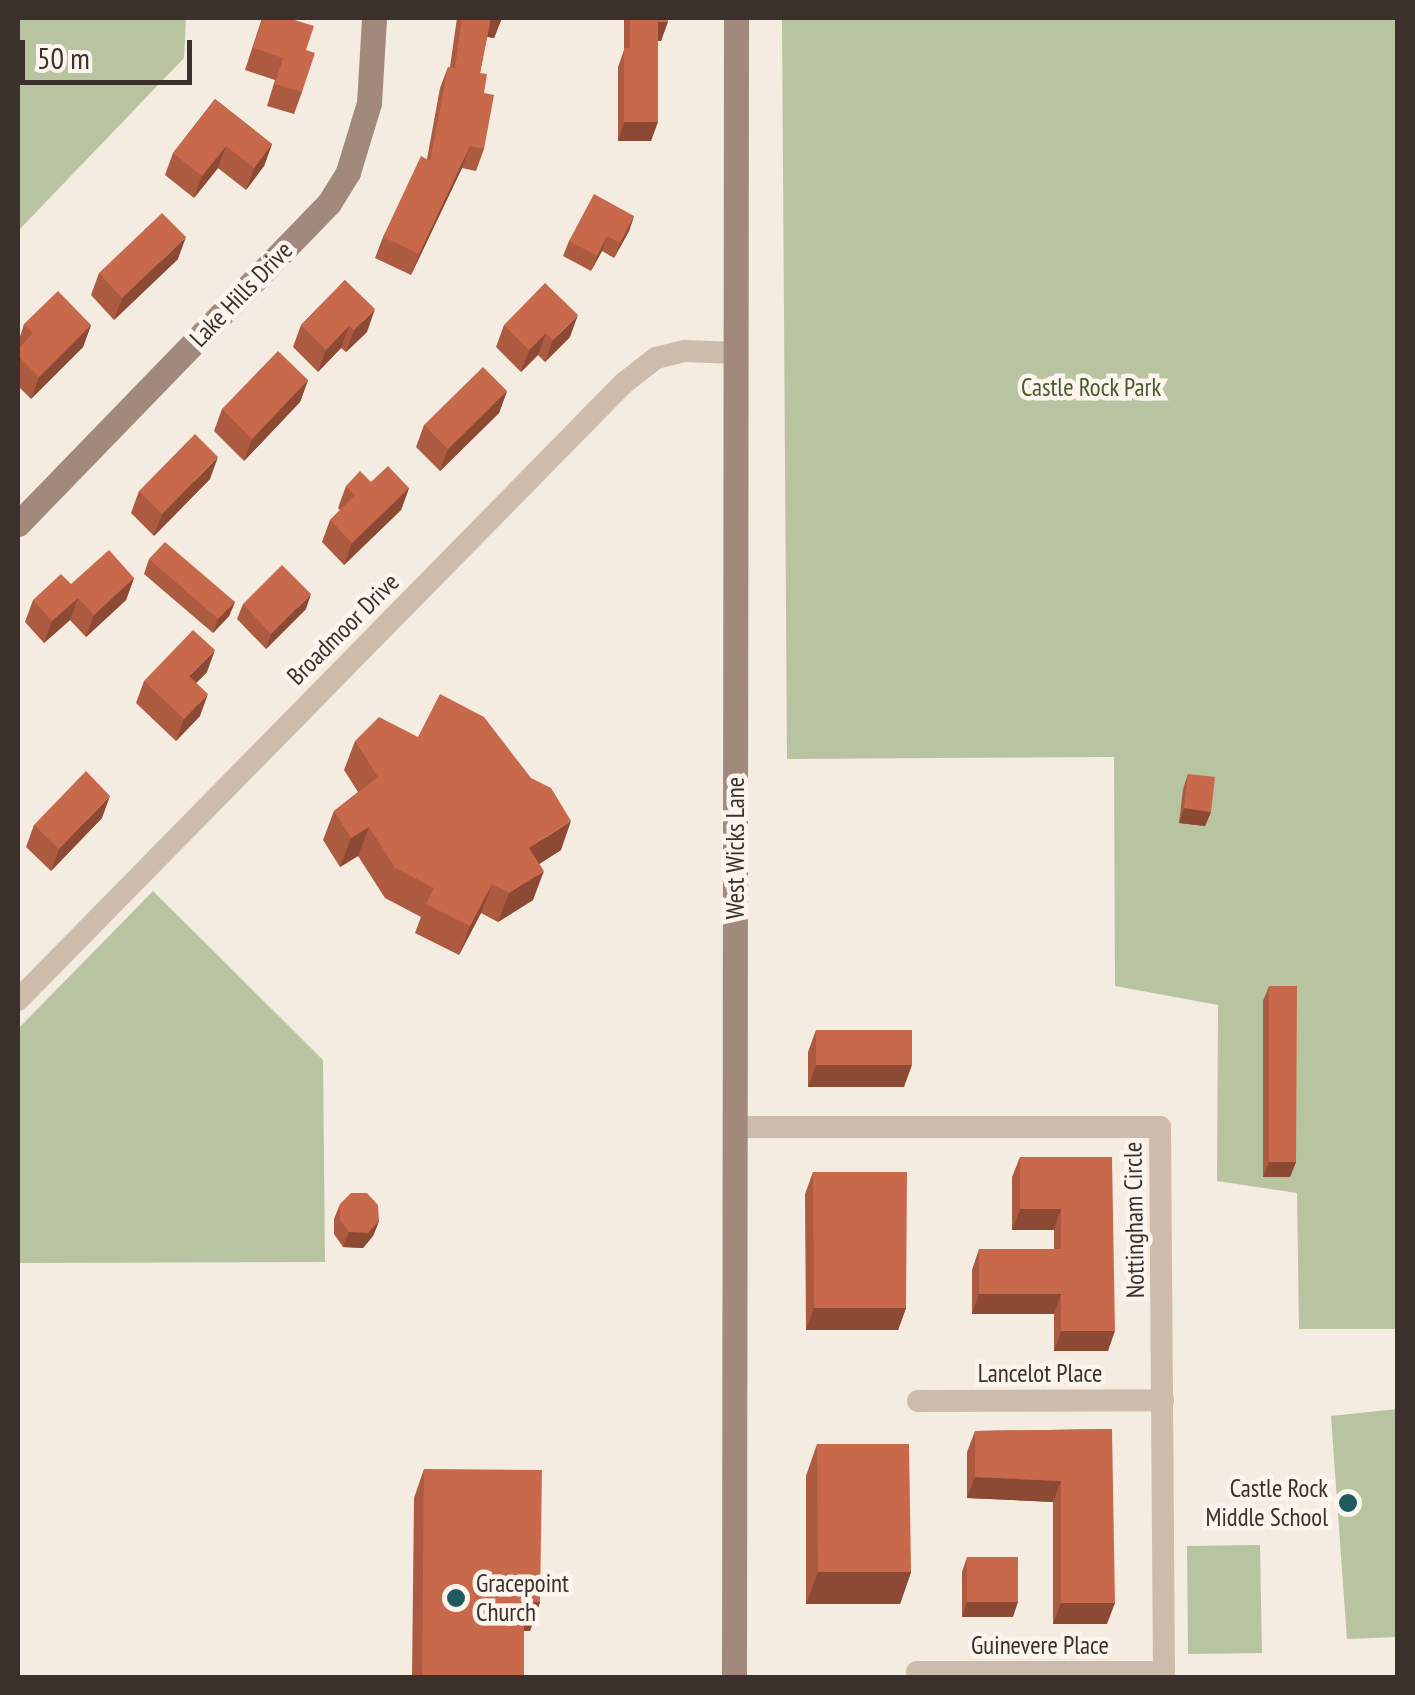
<!DOCTYPE html>
<html>
<head>
<meta charset="utf-8">
<style>
  body { margin:0 }
  #map { position:relative; width:1415px; height:1695px; overflow:hidden; background:#f4ebe1; font-family:"PT Sans Narrow",sans-serif }
  div>[style] { position:absolute }
  .green>* { inset:0; background:#b8c4a0 }
  .street>* { height:22px; margin:-11px; padding:0 11px; transform-origin:11px; border-radius:11px; background:#cdbbac }
  .secondary>* { height:25px; margin:-12.5px; padding:0 12.5px; transform-origin:12.5px; border-radius:12.5px; background:#a18a7d }
  .wall>* { inset:0; background:#ac5a40 }
  .shaded-wall>* { inset:0; background:#8c4a34 }
  .building>* { inset:0; background:#c8694b }
  .dots>* { width:28px; height:28px; translate:-50% -50%; box-sizing:border-box; border:5px solid #fbf5ee; border-radius:50% }
  span { translate:-50% -50%; white-space:nowrap; text-align:center; line-height:1.15; -webkit-text-stroke:9px #fbf5ee; paint-order:stroke }
  .street-label { font-size:25px; color:#3b302b }
  .park-label { font-size:25px; color:#4a5a2e }
  .poi-label { font-size:25px; color:#3b302b }
  .right { translate:-100% -50%; text-align:right }
  .left { translate:0 -50%; text-align:left }
  .frame { position:absolute; inset:0; border:20px solid #3b302b; pointer-events:none }
  .scale { position:absolute; left:20px; top:40px; width:172px; height:45px; box-sizing:border-box; border:5px solid #3b302b; border-top:0; padding-left:12px; font-size:30px; line-height:35px; white-space:nowrap; color:#3b302b; -webkit-text-stroke:8px #fbf5ee; paint-order:stroke }
</style>
</head>
<body>
<div id="map">
  <div class="green">
    <div style="clip-path:polygon(18px 18px,186px 18px,184px 58px,18px 231px)"></div>
    <div style="clip-path:polygon(782px 18px,1397px 18px,1397px 1329px,1299px 1329px,1297px 1193px,1217px 1181px,1218px 1005px,1115px 986px,1114px 757px,787px 759px)"></div>
    <div style="clip-path:polygon(153px 891px,323px 1060px,325px 1262px,18px 1263px,18px 1029px)"></div>
    <div style="clip-path:polygon(1397px 1409px,1397px 1637px,1347px 1639px,1331px 1416px)"></div>
    <div style="clip-path:polygon(1260px 1545px,1262px 1653px,1188px 1654px,1187px 1546px)"></div>
  </div>
  <div class="street">
    <div style="left:18px;top:1000px;width:865px;rotate:-45.52deg"></div>
    <div style="left:624px;top:383px;width:41px;rotate:-38deg"></div>
    <div style="left:656px;top:358px;width:30px;rotate:-14deg"></div>
    <div style="left:685px;top:351px;width:50px;rotate:2.3deg"></div>
    <div style="left:736px;top:1127px;width:424px"></div>
    <div style="left:1160px;top:1127px;width:551px;rotate:89.58deg"></div>
    <div style="left:918px;top:1401px;width:245px;rotate:-0.2deg"></div>
    <div style="left:917px;top:1672px;width:247px"></div>
  </div>
  <div class="secondary">
    <div style="left:18px;top:524px;width:447px;rotate:-45.9deg"></div>
    <div style="left:329px;top:203px;width:36px;rotate:-58deg"></div>
    <div style="left:348px;top:172px;width:72px;rotate:-73.1deg"></div>
    <div style="left:369px;top:103px;width:85px;rotate:-86.6deg"></div>
    <div style="left:734px;top:1678px;width:1660px;rotate:-89.93deg"></div>
  </div>
  <div class="wall">
    <div style="clip-path:polygon(262px 18px,306px 50px,302px 92px,294px 114px,267px 106px,275px 80px,245px 70px)"></div>
    <div style="clip-path:polygon(457px 18px,502px 18px,494px 38px,487px 37px,480px 73px,484px 93px,484px 149px,476px 171px,462px 168px,411px 275px,375px 258px,383px 237px,427px 159px,440px 88px,448px 67px,450px 67px)"></div>
    <div style="clip-path:polygon(624px 18px,668px 18px,661px 41px,658px 41px,651px 141px,618px 141px,618px 67px,624px 50px)"></div>
    <div style="clip-path:polygon(215px 99px,272px 144px,264px 166px,246px 190px,218px 168px,194px 198px,165px 175px,173px 153px)"></div>
    <div style="clip-path:polygon(634px 216px,629px 231px,614px 258px,602px 251px,591px 271px,563px 256px,569px 241px)"></div>
    <div style="clip-path:polygon(178px 259px,114px 320px,91px 295px,99px 273px)"></div>
    <div style="clip-path:polygon(345px 280px,367px 332px,346px 352px,341px 348px,318px 372px,293px 347px,301px 325px)"></div>
    <div style="clip-path:polygon(24px 324px,91px 325px,83px 347px,31px 399px,18px 386px,18px 343px)"></div>
    <div style="clip-path:polygon(504px 325px,570px 337px,545px 362px,538px 355px,521px 372px,496px 347px)"></div>
    <div style="clip-path:polygon(308px 380px,300px 402px,244px 461px,214px 431px,222px 409px)"></div>
    <div style="clip-path:polygon(507px 391px,499px 413px,440px 471px,416px 447px,424px 425px)"></div>
    <div style="clip-path:polygon(210px 479px,154px 536px,131px 513px,139px 491px)"></div>
    <div style="clip-path:polygon(371px 482px,409px 488px,401px 510px,344px 565px,322px 542px,330px 520px,340px 510px,338px 508px,346px 486px)"></div>
    <div style="clip-path:polygon(149px 559px,235px 602px,229px 616px,213px 633px,144px 574px)"></div>
    <div style="clip-path:polygon(134px 578px,126px 600px,86px 637px,70px 620px,44px 643px,25px 622px,33px 600px,71px 584px)"></div>
    <div style="clip-path:polygon(243px 604px,306px 609px,266px 649px,237px 619px)"></div>
    <div style="clip-path:polygon(207px 672px,196px 683px,200px 716px,176px 741px,136px 703px,144px 681px)"></div>
    <div style="clip-path:polygon(355px 741px,561px 850px,539px 864px,533px 900px,498px 922px,481px 913px,459px 955px,415px 933px,421px 917px,385px 898px,358px 856px,340px 867px,323px 840px,334px 811px,358px 792px,344px 770px)"></div>
    <div style="clip-path:polygon(1188px 774px,1211px 812px,1205px 826px,1179px 823px,1183px 789px)"></div>
    <div style="clip-path:polygon(102px 818px,51px 871px,26px 847px,34px 825px)"></div>
    <div style="clip-path:polygon(1269px 986px,1296px 1162px,1290px 1177px,1263px 1177px,1263px 1001px)"></div>
    <div style="clip-path:polygon(816px 1030px,904px 1087px,808px 1087px,808px 1052px)"></div>
    <div style="clip-path:polygon(1020px 1157px,1112px 1157px,1108px 1351px,1054px 1351px,1054px 1314px,972px 1314px,972px 1270px,979px 1249px,1054px 1249px,1054px 1230px,1012px 1230px,1012px 1177px)"></div>
    <div style="clip-path:polygon(813px 1172px,906px 1308px,898px 1330px,806px 1330px,805px 1194px)"></div>
    <div style="clip-path:polygon(340px 1204px,379px 1221px,373px 1236px,363px 1248px,343px 1247px,334px 1234px,334px 1219px)"></div>
    <div style="clip-path:polygon(1112px 1429px,1107px 1624px,1053px 1624px,1053px 1502px,967px 1498px,967px 1452px,975px 1431px)"></div>
    <div style="clip-path:polygon(817px 1444px,911px 1572px,900px 1604px,806px 1604px,806px 1476px)"></div>
    <div style="clip-path:polygon(424px 1469px,540px 1602px,530px 1631px,524px 1631px,524px 1678px,412px 1678px,414px 1498px)"></div>
    <div style="clip-path:polygon(967px 1557px,1013px 1617px,962px 1617px,962px 1572px)"></div>
  </div>
  <div class="shaded-wall">
    <div style="clip-path:polygon(491px 18px,502px 18px,494px 38px,484px 36px)"></div>
    <div style="clip-path:polygon(658px 22px,668px 22px,661px 41px,651px 41px)"></div>
    <div style="clip-path:polygon(624px 122px,658px 122px,651px 141px,618px 141px)"></div>
    <div style="clip-path:polygon(272px 144px,264px 166px,246px 190px,254px 168px)"></div>
    <div style="clip-path:polygon(226px 146px,218px 168px,194px 198px,202px 176px)"></div>
    <div style="clip-path:polygon(470px 146px,462px 168px,411px 275px,419px 254px)"></div>
    <div style="clip-path:polygon(634px 216px,629px 231px,614px 258px,620px 243px)"></div>
    <div style="clip-path:polygon(607px 236px,602px 251px,591px 271px,597px 256px)"></div>
    <div style="clip-path:polygon(186px 237px,178px 259px,114px 320px,122px 298px)"></div>
    <div style="clip-path:polygon(375px 309px,367px 332px,346px 352px,354px 330px)"></div>
    <div style="clip-path:polygon(578px 315px,570px 337px,545px 362px,553px 340px)"></div>
    <div style="clip-path:polygon(91px 325px,83px 347px,31px 399px,39px 377px)"></div>
    <div style="clip-path:polygon(349px 326px,341px 348px,318px 372px,326px 350px)"></div>
    <div style="clip-path:polygon(546px 333px,538px 355px,521px 372px,529px 350px)"></div>
    <div style="clip-path:polygon(308px 380px,300px 402px,244px 461px,252px 439px)"></div>
    <div style="clip-path:polygon(507px 391px,499px 413px,440px 471px,448px 449px)"></div>
    <div style="clip-path:polygon(218px 457px,210px 479px,154px 536px,162px 514px)"></div>
    <div style="clip-path:polygon(409px 488px,401px 510px,344px 565px,352px 543px)"></div>
    <div style="clip-path:polygon(134px 578px,126px 600px,86px 637px,94px 615px)"></div>
    <div style="clip-path:polygon(311px 594px,306px 609px,266px 649px,271px 634px)"></div>
    <div style="clip-path:polygon(78px 598px,70px 620px,44px 643px,52px 621px)"></div>
    <div style="clip-path:polygon(235px 602px,229px 616px,213px 633px,218px 619px)"></div>
    <div style="clip-path:polygon(215px 650px,207px 672px,181px 698px,189px 676px)"></div>
    <div style="clip-path:polygon(208px 694px,200px 716px,176px 741px,184px 719px)"></div>
    <div style="clip-path:polygon(110px 796px,102px 818px,51px 871px,59px 849px)"></div>
    <div style="clip-path:polygon(1184px 808px,1211px 812px,1205px 826px,1179px 823px)"></div>
    <div style="clip-path:polygon(571px 821px,561px 850px,519px 877px,529px 848px)"></div>
    <div style="clip-path:polygon(369px 827px,358px 856px,340px 867px,351px 838px)"></div>
    <div style="clip-path:polygon(544px 871px,533px 900px,498px 922px,509px 893px)"></div>
    <div style="clip-path:polygon(492px 884px,481px 913px,459px 955px,470px 926px)"></div>
    <div style="clip-path:polygon(816px 1065px,912px 1065px,904px 1087px,808px 1087px)"></div>
    <div style="clip-path:polygon(1269px 1162px,1296px 1162px,1290px 1177px,1263px 1177px)"></div>
    <div style="clip-path:polygon(1020px 1209px,1061px 1209px,1054px 1230px,1012px 1230px)"></div>
    <div style="clip-path:polygon(379px 1221px,373px 1236px,363px 1248px,343px 1247px,349px 1232px)"></div>
    <div style="clip-path:polygon(979px 1294px,1061px 1294px,1054px 1314px,972px 1314px)"></div>
    <div style="clip-path:polygon(814px 1308px,906px 1308px,898px 1330px,806px 1330px)"></div>
    <div style="clip-path:polygon(1061px 1331px,1115px 1331px,1108px 1351px,1054px 1351px)"></div>
    <div style="clip-path:polygon(975px 1477px,1061px 1481px,1053px 1502px,967px 1498px)"></div>
    <div style="clip-path:polygon(818px 1572px,911px 1572px,900px 1604px,806px 1604px)"></div>
    <div style="clip-path:polygon(524px 1602px,540px 1602px,530px 1631px,514px 1631px)"></div>
    <div style="clip-path:polygon(967px 1602px,1018px 1602px,1013px 1617px,962px 1617px)"></div>
    <div style="clip-path:polygon(1061px 1603px,1115px 1603px,1107px 1624px,1053px 1624px)"></div>
  </div>
  <div class="building">
    <div style="clip-path:polygon(263px 18px,288px 18px,314px 26px,306px 50px,315px 53px,302px 92px,275px 84px,283px 58px,253px 48px)"></div>
    <div style="clip-path:polygon(462px 18px,491px 18px,480px 73px,487px 74px,484px 93px,494px 95px,484px 149px,470px 146px,419px 254px,383px 237px,421px 156px,430px 161px,448px 67px,455px 68px)"></div>
    <div style="clip-path:polygon(630px 18px,668px 18px,668px 22px,658px 22px,658px 122px,624px 122px,624px 48px,630px 48px)"></div>
    <div style="clip-path:polygon(215px 99px,272px 144px,254px 168px,226px 146px,202px 176px,173px 153px)"></div>
    <div style="clip-path:polygon(594px 194px,634px 216px,620px 243px,607px 236px,597px 256px,569px 241px)"></div>
    <div style="clip-path:polygon(162px 213px,186px 237px,122px 298px,99px 273px)"></div>
    <div style="clip-path:polygon(345px 280px,375px 309px,354px 330px,349px 326px,326px 350px,301px 325px)"></div>
    <div style="clip-path:polygon(545px 283px,578px 315px,553px 340px,546px 333px,529px 350px,504px 325px)"></div>
    <div style="clip-path:polygon(58px 291px,91px 325px,39px 377px,18px 356px,18px 349px,33px 333px,24px 324px)"></div>
    <div style="clip-path:polygon(278px 351px,308px 380px,252px 439px,222px 409px)"></div>
    <div style="clip-path:polygon(483px 367px,507px 391px,448px 449px,424px 425px)"></div>
    <div style="clip-path:polygon(195px 434px,218px 457px,162px 514px,139px 491px)"></div>
    <div style="clip-path:polygon(388px 466px,409px 488px,352px 543px,330px 520px,355px 495px,346px 486px,360px 471px,371px 482px)"></div>
    <div style="clip-path:polygon(165px 542px,235px 602px,218px 619px,149px 559px)"></div>
    <div style="clip-path:polygon(109px 550px,134px 578px,94px 615px,78px 598px,52px 621px,33px 600px,61px 574px,71px 584px)"></div>
    <div style="clip-path:polygon(282px 565px,311px 594px,271px 634px,243px 604px)"></div>
    <div style="clip-path:polygon(193px 630px,215px 650px,189px 676px,208px 694px,184px 719px,144px 681px)"></div>
    <div style="clip-path:polygon(440px 694px,484px 717px,531px 778px,551px 788px,571px 821px,529px 848px,544px 871px,509px 893px,492px 884px,470px 926px,426px 904px,434px 888px,395px 868px,369px 827px,351px 838px,334px 811px,378px 777px,355px 741px,379px 717px,418px 737px)"></div>
    <div style="clip-path:polygon(86px 771px,110px 796px,59px 849px,34px 825px)"></div>
    <div style="clip-path:polygon(1188px 774px,1215px 777px,1211px 812px,1184px 808px)"></div>
    <div style="clip-path:polygon(1269px 986px,1297px 986px,1296px 1162px,1269px 1162px)"></div>
    <div style="clip-path:polygon(816px 1030px,912px 1030px,912px 1065px,816px 1065px)"></div>
    <div style="clip-path:polygon(1020px 1157px,1112px 1157px,1115px 1331px,1061px 1331px,1061px 1294px,979px 1294px,979px 1249px,1061px 1249px,1061px 1209px,1020px 1209px)"></div>
    <div style="clip-path:polygon(813px 1172px,907px 1172px,906px 1308px,814px 1308px)"></div>
    <div style="clip-path:polygon(351px 1193px,367px 1193px,378px 1205px,379px 1221px,368px 1233px,349px 1232px,340px 1220px,340px 1204px)"></div>
    <div style="clip-path:polygon(1112px 1429px,1115px 1603px,1061px 1603px,1061px 1481px,975px 1477px,975px 1431px)"></div>
    <div style="clip-path:polygon(817px 1444px,909px 1444px,911px 1572px,818px 1572px)"></div>
    <div style="clip-path:polygon(424px 1469px,542px 1470px,540px 1602px,524px 1602px,524px 1678px,422px 1678px)"></div>
    <div style="clip-path:polygon(967px 1557px,1018px 1557px,1018px 1602px,967px 1602px)"></div>
  </div>
  <div class="dots">
    <div style="left:1348px;top:1503px;background:#1f5a5e"></div>
    <div style="left:456px;top:1598px;background:#1f5a5e"></div>
  </div>
  <div class="street-label">
    <span style="left:241px;top:294px;rotate:-46deg">Lake Hills Drive</span>
    <span style="left:343px;top:629px;rotate:-45deg">Broadmoor Drive</span>
    <span style="left:735px;top:848px;rotate:-90deg">West Wicks Lane</span>
    <span style="left:1134px;top:1220px;rotate:-91deg">Nottingham Circle</span>
    <span style="left:1040px;top:1373px">Lancelot Place</span>
    <span style="left:1040px;top:1645px">Guinevere Place</span>
  </div>
  <div class="park-label">
    <span style="left:1091px;top:387px">Castle Rock Park</span>
  </div>
  <div class="poi-label">
    <span class="right" style="left:1328px;top:1503px">Castle Rock<br>Middle School</span>
    <span class="left" style="left:476px;top:1598px">Gracepoint<br>Church</span>
  </div>
  <div class="frame"></div>
  <div class="scale">50 m</div>
</div>
</body>
</html>
